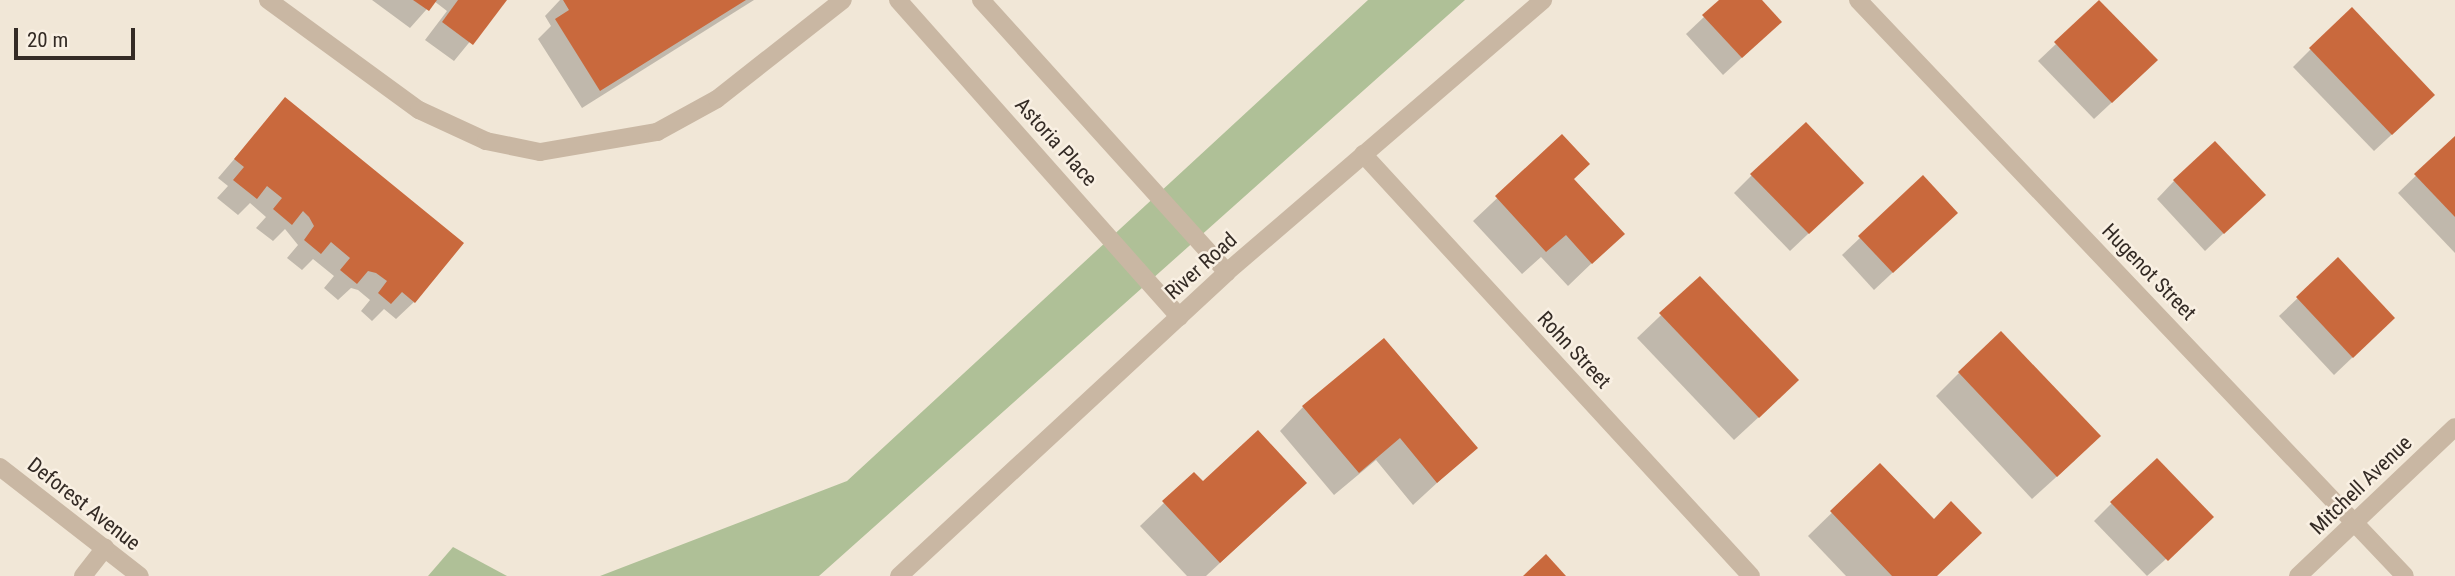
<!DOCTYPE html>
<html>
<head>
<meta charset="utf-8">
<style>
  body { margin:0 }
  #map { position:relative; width:2455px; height:576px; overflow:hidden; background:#f1e7d7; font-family:"Roboto Condensed",sans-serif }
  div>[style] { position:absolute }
  .green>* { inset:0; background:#afc097 }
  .shadow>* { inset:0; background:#0003 }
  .building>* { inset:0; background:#c9693d }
  .minor>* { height:18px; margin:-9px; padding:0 9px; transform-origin:9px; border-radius:9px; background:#c9b7a3 }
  span { translate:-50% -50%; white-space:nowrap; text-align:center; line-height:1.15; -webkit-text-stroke:5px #f9f0e3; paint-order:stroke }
  .street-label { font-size:21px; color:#342b25 }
  .scale { position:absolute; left:14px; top:28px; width:121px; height:32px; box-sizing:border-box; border:4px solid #342b25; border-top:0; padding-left:9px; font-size:21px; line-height:24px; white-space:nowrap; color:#342b25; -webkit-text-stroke:5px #f9f0e3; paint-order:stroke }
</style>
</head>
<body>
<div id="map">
  <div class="green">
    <div style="clip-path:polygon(1368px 0,1465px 0,819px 576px,600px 576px,847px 481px)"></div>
    <div style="clip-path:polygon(453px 547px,507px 576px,428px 576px)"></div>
  </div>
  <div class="shadow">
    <div style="clip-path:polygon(372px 0,504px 0,454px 61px,425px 40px,447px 11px,434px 1px,410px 28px)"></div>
    <div style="clip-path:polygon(560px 0,754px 0,582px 108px,538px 39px,551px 26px,545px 16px)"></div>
    <div style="clip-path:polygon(1722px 0,1760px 0,1762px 39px,1723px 75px,1686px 34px)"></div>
    <div style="clip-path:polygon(2056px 44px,2138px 78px,2094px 119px,2038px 61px)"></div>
    <div style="clip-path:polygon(2311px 49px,2415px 113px,2374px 151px,2293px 67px)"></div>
    <div style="clip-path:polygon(285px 100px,414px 302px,396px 319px,384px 309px,372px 321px,361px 311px,370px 300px,358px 290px,351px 288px,338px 300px,324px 288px,334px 276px,313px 259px,302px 270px,287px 258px,298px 245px,285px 229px,273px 241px,256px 228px,266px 217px,250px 203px,238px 215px,217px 198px,228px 186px,218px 178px)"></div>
    <div style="clip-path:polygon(1562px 137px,1572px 180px,1622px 234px,1568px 286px,1541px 257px,1522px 274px,1473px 221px)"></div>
    <div style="clip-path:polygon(2455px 138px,2455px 253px,2398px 193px)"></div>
    <div style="clip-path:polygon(1752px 175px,1844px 200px,1790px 251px,1734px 193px)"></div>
    <div style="clip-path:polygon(1923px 178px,1938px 230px,1874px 290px,1842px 255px)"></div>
    <div style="clip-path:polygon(2174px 181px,2246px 212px,2205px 251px,2157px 199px)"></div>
    <div style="clip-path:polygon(2338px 260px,2375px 336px,2334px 375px,2279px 316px)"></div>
    <div style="clip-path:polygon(1700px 278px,1774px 403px,1734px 440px,1637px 338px)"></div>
    <div style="clip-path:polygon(1959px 373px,2075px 460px,2032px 499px,1936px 396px)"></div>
    <div style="clip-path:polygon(1303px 407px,1475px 448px,1413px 505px,1376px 460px,1334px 495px,1280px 431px)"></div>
    <div style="clip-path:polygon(1880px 466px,1935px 576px,1846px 576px,1808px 536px)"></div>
    <div style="clip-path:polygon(1203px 484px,1281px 506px,1206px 576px,1187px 576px,1140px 526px,1164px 503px)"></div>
    <div style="clip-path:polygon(2112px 503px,2194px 534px,2147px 576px,2094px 521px)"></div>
  </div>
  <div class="building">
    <div style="clip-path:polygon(413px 0,437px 0,429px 11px)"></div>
    <div style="clip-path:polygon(458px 0,507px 0,473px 45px,442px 22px)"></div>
    <div style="clip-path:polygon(563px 0,746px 0,600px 91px,555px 19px,569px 10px)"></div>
    <div style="clip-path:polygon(1719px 0,1762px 0,1782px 22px,1742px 58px,1702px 15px)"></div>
    <div style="clip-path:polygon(2099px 0,2158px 60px,2112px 103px,2054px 42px)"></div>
    <div style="clip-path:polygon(2352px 7px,2435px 95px,2392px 135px,2309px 48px)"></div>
    <div style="clip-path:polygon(285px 97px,464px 243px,415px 303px,402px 292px,391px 304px,378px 293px,387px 281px,376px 273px,368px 271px,357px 284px,340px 270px,350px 258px,331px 242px,321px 254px,304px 240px,314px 226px,309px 217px,303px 211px,292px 225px,273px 209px,282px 198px,267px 186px,257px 199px,233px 180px,244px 167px,234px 159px)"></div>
    <div style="clip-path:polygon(1806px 122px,1864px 183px,1809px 234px,1750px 174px)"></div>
    <div style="clip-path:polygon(1562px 134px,1590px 164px,1574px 179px,1625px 234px,1592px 264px,1566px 235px,1546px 252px,1495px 196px)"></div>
    <div style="clip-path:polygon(2455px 136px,2455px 217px,2414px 174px)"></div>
    <div style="clip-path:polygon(2215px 141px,2266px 195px,2224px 234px,2173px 180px)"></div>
    <div style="clip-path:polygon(1923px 175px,1958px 213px,1893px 273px,1858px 236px)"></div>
    <div style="clip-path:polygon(2338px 257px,2395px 318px,2353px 358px,2296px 297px)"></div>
    <div style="clip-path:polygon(1700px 276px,1799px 380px,1759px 418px,1659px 313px)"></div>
    <div style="clip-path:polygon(2001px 331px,2101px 436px,2057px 477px,1958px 372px)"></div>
    <div style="clip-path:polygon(1384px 338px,1478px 448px,1437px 483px,1400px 438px,1359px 473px,1302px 406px)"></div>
    <div style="clip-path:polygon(1258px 430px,1307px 483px,1220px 563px,1162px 501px,1194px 472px,1203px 481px)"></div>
    <div style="clip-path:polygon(2157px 458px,2214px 517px,2168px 561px,2110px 502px)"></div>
    <div style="clip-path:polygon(1880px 463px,1934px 519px,1951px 501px,1982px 533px,1937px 576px,1892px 576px,1830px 511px)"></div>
    <div style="clip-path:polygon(1546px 554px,1566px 576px,1523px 576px)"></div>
  </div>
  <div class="minor">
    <div style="left:268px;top:0;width:187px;rotate:36.1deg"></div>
    <div style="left:419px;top:110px;width:74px;rotate:24.8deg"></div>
    <div style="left:486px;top:141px;width:55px;rotate:11.5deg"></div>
    <div style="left:540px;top:152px;width:119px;rotate:-9.7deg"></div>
    <div style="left:657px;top:132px;width:68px;rotate:-28.8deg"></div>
    <div style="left:717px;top:99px;width:160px;rotate:-38.2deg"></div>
    <div style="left:898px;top:0;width:424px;rotate:48.4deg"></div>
    <div style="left:981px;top:0;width:367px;rotate:47.9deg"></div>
    <div style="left:1858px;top:0;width:794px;rotate:46.48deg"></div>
    <div style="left:1363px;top:154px;width:573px;rotate:47.4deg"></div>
    <div style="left:0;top:467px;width:177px;rotate:37.9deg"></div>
    <div style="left:83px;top:576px;width:36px;rotate:-52deg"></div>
    <div style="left:899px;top:576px;width:447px;rotate:-42.8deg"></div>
    <div style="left:1227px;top:272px;width:417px;rotate:-40.7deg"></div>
    <div style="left:2298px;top:576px;width:216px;rotate:-43.5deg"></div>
  </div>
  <div class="street-label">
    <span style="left:1056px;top:142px;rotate:48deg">Astoria Place</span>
    <span style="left:1201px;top:266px;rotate:-42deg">River Road</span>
    <span style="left:2149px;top:272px;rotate:46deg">Hugenot Street</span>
    <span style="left:1574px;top:350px;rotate:47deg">Rohn Street</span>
    <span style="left:2361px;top:485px;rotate:-44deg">Mitchell Avenue</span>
    <span style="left:84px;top:504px;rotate:38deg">Deforest Avenue</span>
  </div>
  <div class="scale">20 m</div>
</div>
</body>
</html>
